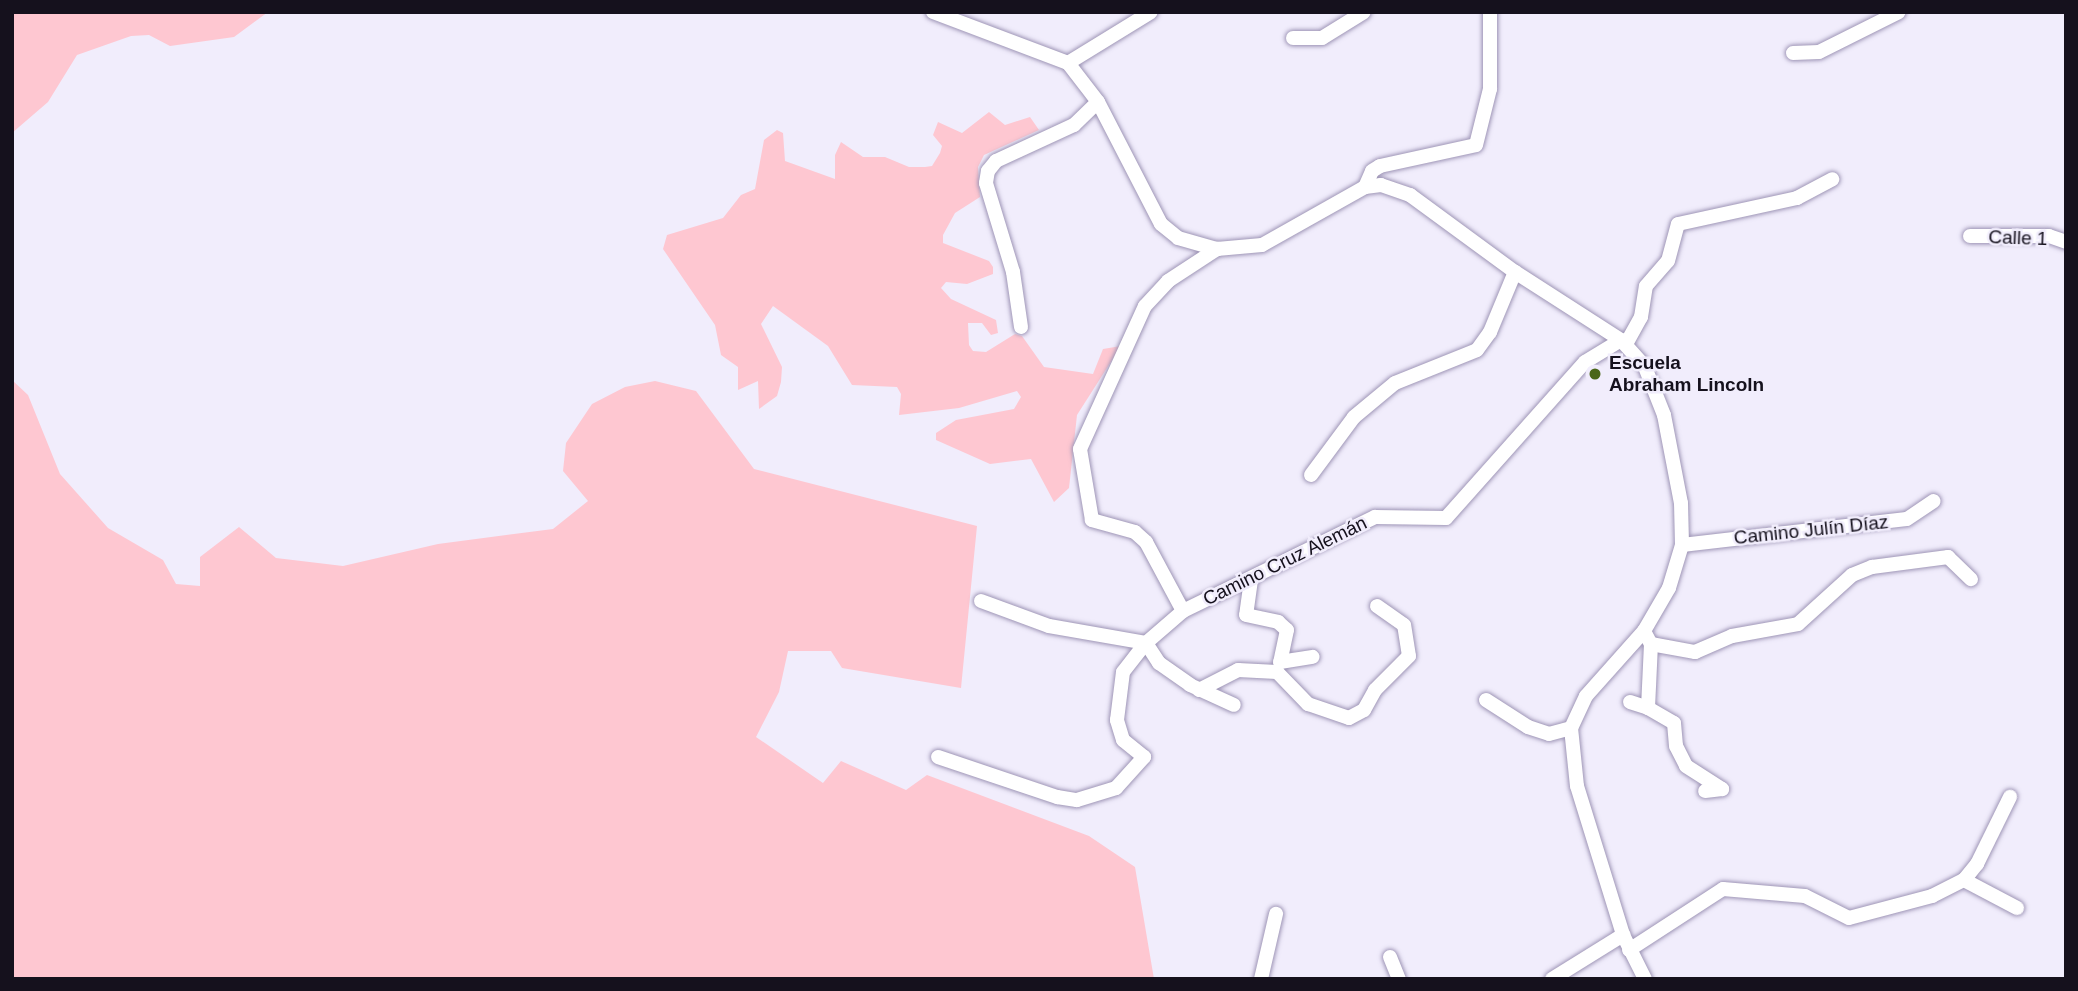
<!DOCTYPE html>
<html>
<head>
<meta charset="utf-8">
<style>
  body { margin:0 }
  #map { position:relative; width:2078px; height:991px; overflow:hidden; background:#f1edfc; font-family:Arial,sans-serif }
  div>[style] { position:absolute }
  .green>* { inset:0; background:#fec7d1 }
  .roads { filter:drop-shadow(0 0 2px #9e95b6) drop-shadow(0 0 2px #9e95b6) }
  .minor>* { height:14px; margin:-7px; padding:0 7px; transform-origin:7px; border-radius:7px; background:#fff }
  .dots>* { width:19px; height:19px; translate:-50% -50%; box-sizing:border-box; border:4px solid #f1edfc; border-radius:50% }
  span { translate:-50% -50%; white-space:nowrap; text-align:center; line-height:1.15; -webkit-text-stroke:5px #f1edfc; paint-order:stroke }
  .street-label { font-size:19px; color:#15111d }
  .poi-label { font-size:19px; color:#15111d; font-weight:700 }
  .left { translate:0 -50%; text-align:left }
  .frame { position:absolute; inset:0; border:14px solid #15111d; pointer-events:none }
</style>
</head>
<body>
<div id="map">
  <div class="green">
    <div style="clip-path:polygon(12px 12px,268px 12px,234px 37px,170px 46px,149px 35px,131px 36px,77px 55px,48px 102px,12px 133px)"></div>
    <div style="clip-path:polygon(989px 112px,1005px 125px,1030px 117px,1039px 130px,984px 155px,978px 167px,980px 197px,955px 213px,943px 235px,943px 243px,989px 261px,993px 267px,993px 274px,967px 284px,946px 282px,941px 288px,951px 299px,996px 320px,998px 333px,991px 335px,982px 323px,968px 323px,969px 345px,973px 351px,986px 352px,1015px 334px,1022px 336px,1044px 367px,1093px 374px,1103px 349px,1121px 346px,1077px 415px,1069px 488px,1054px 502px,1031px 459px,990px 464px,936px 440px,936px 433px,956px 420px,1014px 409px,1021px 397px,1017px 391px,959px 408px,899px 415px,901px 394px,897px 387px,852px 385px,828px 346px,773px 306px,761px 324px,782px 367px,781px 382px,777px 396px,759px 409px,758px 381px,738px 390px,738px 367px,721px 355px,715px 325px,663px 249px,667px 235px,723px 218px,741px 195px,755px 189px,764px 140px,777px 130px,783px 133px,785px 161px,835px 179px,835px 155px,841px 142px,863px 157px,885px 157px,909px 167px,925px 167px,932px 166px,940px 153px,942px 146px,933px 135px,938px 122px,962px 133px)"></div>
    <div style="clip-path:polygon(12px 380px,28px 395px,60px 474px,108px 528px,163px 560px,176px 584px,200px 586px,200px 557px,239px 527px,276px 558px,343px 566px,438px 544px,553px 529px,588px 501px,563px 471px,566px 443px,592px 404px,625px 387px,655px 381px,696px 391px,754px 469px,977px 526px,961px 688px,842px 668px,831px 651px,788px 651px,779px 692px,756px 737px,823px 783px,841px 761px,906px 790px,927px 775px,1089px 836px,1135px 867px,1154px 979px,12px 979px)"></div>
  </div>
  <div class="roads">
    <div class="minor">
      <div style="left:933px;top:12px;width:144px;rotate:20.7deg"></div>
      <div style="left:1068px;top:63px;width:49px;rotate:52.4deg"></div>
      <div style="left:1098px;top:102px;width:137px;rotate:62.7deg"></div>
      <div style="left:1161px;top:224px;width:22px;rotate:39deg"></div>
      <div style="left:1178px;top:238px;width:41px;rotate:15.8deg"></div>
      <div style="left:1217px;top:249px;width:45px;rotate:-5.1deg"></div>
      <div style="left:1262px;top:245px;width:118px;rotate:-29.4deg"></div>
      <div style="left:1365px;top:187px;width:16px;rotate:-7deg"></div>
      <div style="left:1381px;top:185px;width:31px;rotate:19deg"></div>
      <div style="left:1410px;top:195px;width:130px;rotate:36.3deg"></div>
      <div style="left:1515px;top:272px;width:126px;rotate:32.7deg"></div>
      <div style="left:1621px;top:340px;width:36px;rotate:48deg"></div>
      <div style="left:1645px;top:367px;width:52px;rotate:68.4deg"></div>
      <div style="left:1664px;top:415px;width:90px;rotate:79.1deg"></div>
      <div style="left:1681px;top:503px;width:42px;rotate:88.6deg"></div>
      <div style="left:1682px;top:545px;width:45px;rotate:106.8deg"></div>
      <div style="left:1669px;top:588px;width:50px;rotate:120.2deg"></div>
      <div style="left:1644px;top:631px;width:87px;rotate:131.7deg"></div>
      <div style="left:1586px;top:696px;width:35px;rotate:115deg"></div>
      <div style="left:1571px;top:728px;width:58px;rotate:84.1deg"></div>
      <div style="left:1577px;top:786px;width:156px;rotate:72.8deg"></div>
      <div style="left:1623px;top:935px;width:49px;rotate:63.4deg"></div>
      <div style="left:1293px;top:38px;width:29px"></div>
      <div style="left:1322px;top:38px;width:49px;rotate:-31.8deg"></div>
      <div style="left:1793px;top:53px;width:26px;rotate:-2deg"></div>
      <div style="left:1819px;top:52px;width:89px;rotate:-26.6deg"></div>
      <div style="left:1068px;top:63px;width:97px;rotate:-31.6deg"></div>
      <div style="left:1365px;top:187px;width:17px;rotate:-66deg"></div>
      <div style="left:1372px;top:171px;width:9px;rotate:-32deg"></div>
      <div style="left:1380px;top:166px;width:98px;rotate:-12.3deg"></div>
      <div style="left:1476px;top:145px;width:58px;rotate:-76deg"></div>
      <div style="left:1490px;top:89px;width:77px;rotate:-90deg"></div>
      <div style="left:1970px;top:236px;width:79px"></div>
      <div style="left:2049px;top:236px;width:18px;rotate:19deg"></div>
      <div style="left:1021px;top:327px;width:56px;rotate:-98.3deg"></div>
      <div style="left:1013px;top:272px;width:93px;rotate:-106.9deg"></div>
      <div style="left:986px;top:183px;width:12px;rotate:-81deg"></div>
      <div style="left:988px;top:171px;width:13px;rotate:-51deg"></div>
      <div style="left:996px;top:161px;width:86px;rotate:-24.8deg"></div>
      <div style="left:1074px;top:125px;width:33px;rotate:-44deg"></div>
      <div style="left:1626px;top:344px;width:31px;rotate:-61deg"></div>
      <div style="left:1641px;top:317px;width:31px;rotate:-81deg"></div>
      <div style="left:1646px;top:286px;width:33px;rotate:-49deg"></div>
      <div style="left:1668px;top:261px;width:38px;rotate:-75deg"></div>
      <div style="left:1678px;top:224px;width:122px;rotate:-12.3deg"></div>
      <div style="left:1797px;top:198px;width:40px;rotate:-28deg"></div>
      <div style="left:1311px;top:475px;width:72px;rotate:-53.4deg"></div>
      <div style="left:1354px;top:417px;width:53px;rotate:-39.7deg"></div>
      <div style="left:1395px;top:383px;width:88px;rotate:-21.9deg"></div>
      <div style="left:1477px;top:350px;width:22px;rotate:-54deg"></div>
      <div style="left:1490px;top:332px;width:65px;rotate:-67.4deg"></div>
      <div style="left:1682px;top:545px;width:226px;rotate:-6.6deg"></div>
      <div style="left:1907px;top:519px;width:32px;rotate:-34deg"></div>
      <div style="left:1251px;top:580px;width:35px;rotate:98deg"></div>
      <div style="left:1246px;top:615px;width:33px;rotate:12deg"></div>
      <div style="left:1278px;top:622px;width:12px;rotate:42deg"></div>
      <div style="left:1287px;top:630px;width:33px;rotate:102deg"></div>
      <div style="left:1280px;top:662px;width:33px;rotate:-9deg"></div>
      <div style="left:981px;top:601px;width:72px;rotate:20.2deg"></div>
      <div style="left:1049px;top:626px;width:98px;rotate:9.9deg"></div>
      <div style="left:1146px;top:643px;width:24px;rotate:57deg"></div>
      <div style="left:1159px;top:663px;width:38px;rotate:35deg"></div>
      <div style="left:1190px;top:685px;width:48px;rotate:24.4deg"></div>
      <div style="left:1183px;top:611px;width:78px;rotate:-118.2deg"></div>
      <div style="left:1146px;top:542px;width:15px;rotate:-138deg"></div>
      <div style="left:1135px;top:532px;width:45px;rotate:-164.4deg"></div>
      <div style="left:1092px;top:520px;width:72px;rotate:-99.6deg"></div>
      <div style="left:1080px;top:449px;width:157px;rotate:-65.6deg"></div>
      <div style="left:1145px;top:306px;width:34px;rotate:-47deg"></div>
      <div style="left:1168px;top:281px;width:59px;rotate:-33.1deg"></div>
      <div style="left:1644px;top:631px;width:15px;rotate:62deg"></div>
      <div style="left:1651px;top:644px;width:45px;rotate:10.3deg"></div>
      <div style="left:1695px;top:652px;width:40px;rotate:-23.4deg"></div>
      <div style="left:1732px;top:636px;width:67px;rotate:-10.3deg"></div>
      <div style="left:1798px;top:624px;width:73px;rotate:-42.2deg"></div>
      <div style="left:1852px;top:575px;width:22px;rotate:-22deg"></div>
      <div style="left:1872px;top:567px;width:77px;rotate:-7.5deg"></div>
      <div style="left:1948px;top:557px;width:32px;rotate:44deg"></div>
      <div style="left:1651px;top:644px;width:64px;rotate:92.7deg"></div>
      <div style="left:1648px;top:708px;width:30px;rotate:30deg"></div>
      <div style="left:1674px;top:723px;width:23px;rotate:85deg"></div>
      <div style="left:1676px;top:746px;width:22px;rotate:63deg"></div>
      <div style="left:1686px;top:766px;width:43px;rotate:32.6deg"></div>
      <div style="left:1722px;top:789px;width:17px;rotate:173deg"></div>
      <div style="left:1199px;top:690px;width:44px;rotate:-27.1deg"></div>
      <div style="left:1238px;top:670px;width:39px;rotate:3deg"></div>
      <div style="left:1277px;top:672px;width:45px;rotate:45.9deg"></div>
      <div style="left:1308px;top:704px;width:43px;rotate:18.9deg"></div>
      <div style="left:1349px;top:718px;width:17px;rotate:-28deg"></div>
      <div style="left:1364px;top:710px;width:23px;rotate:-61deg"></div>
      <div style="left:1375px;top:690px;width:48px;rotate:-45deg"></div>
      <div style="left:1409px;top:656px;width:31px;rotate:-99deg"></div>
      <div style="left:1404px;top:625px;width:33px;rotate:-145deg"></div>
      <div style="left:1486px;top:700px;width:50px;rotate:32.7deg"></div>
      <div style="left:1528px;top:727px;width:22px;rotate:18deg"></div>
      <div style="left:1549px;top:734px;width:23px;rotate:-15deg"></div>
      <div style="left:1630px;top:702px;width:19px;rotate:18deg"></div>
      <div style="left:938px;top:757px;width:126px;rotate:18.6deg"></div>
      <div style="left:1057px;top:797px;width:20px;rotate:9deg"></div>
      <div style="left:1077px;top:800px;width:41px;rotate:-17.1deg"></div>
      <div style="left:1116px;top:788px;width:42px;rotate:-47.9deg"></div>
      <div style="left:1144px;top:757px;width:27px;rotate:-141deg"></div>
      <div style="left:1123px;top:740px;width:21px;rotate:-107deg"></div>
      <div style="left:1117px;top:720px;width:48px;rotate:-82.9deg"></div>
      <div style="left:1123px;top:672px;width:37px;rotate:-52deg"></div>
      <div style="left:1146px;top:643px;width:49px;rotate:-40.9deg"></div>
      <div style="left:1183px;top:611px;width:214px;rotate:-26.1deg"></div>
      <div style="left:1375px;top:517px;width:71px;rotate:0.8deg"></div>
      <div style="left:1446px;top:518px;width:209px;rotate:-48.3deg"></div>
      <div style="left:1585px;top:362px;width:42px;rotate:-31.4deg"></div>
      <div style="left:1964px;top:880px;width:60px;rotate:27.8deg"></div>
      <div style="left:1629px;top:950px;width:112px;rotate:-33deg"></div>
      <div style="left:1723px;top:889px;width:82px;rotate:4.9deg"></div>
      <div style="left:1805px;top:896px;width:49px;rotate:26.6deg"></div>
      <div style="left:1849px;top:918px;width:86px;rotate:-14.8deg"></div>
      <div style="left:1932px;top:896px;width:36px;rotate:-27deg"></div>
      <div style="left:1964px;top:880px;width:21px;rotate:-51deg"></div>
      <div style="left:1977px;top:864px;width:75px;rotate:-63.8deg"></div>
      <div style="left:1390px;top:957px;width:24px;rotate:68deg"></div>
      <div style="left:1261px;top:979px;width:67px;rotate:-77deg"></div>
      <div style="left:1552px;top:979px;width:84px;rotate:-31.8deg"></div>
    </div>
  </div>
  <div class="dots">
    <div style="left:1595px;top:374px;background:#4a6618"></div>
  </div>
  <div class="street-label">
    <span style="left:2018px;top:238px;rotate:2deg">Calle 1</span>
    <span style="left:1811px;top:530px;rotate:-6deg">Camino Julín Díaz</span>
    <span style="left:1285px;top:561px;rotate:-26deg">Camino Cruz Alemán</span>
  </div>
  <div class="poi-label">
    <span class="left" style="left:1609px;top:374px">Escuela<br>Abraham Lincoln</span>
  </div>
  <div class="frame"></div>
</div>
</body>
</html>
